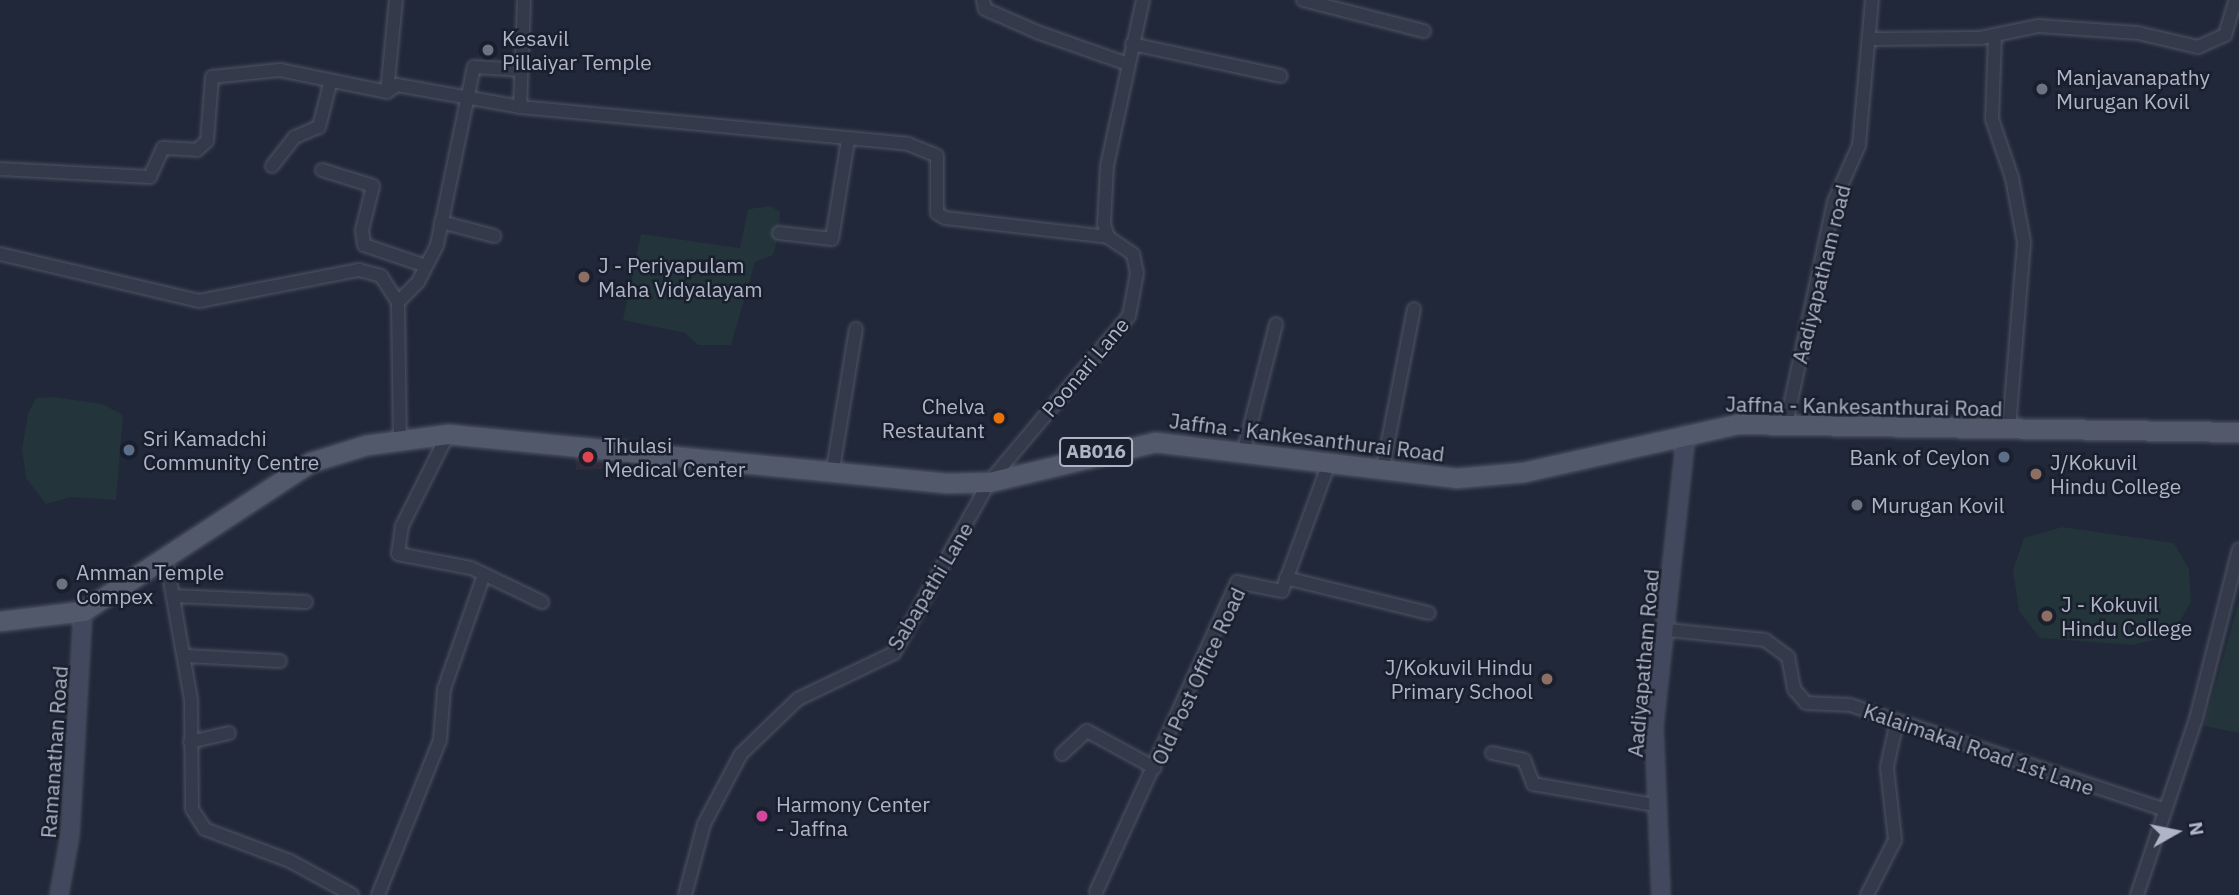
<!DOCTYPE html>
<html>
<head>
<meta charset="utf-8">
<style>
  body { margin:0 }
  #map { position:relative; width:2239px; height:895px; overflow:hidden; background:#212839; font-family:"IBM Plex Sans",sans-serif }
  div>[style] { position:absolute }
  .medical>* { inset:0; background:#302c3b }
  .green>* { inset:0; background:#23343a }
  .roads { filter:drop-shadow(0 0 2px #4f5564) drop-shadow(0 0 2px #4f5564) }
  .street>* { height:12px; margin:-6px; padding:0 6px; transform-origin:6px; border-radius:6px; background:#353a4a }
  .secondary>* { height:16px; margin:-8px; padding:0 8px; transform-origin:8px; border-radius:8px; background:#42485d }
  .primary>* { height:19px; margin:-9.5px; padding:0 9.5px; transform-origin:9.5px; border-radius:9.5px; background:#52596a }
  .dots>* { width:19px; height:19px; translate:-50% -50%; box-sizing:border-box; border:4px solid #1a1f2e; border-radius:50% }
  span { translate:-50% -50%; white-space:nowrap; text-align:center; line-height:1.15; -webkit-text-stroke:5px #1a1f2e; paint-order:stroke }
  .shield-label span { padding:2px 5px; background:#1a1f2e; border:2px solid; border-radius:5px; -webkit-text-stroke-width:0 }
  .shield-label { font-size:19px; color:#afb5c6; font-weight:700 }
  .poi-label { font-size:21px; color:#afb5c6 }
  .left { translate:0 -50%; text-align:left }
  .right { translate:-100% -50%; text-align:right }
  .street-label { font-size:21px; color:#afb5c6 }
  .north { position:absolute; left:2141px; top:797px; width:70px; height:70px; -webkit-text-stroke:5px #1a1f2e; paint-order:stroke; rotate:81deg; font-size:19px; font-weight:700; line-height:28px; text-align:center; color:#afb5c6 }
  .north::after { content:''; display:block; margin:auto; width:24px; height:32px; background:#afb5c6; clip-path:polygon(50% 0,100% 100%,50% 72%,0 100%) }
</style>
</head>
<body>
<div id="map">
  <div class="medical">
    <div style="clip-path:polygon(573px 443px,606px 458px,602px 469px,576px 470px)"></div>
  </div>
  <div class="green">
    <div style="clip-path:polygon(771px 206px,780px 212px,779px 233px,773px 255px,755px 262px,731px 345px,698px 345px,685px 333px,623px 320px,641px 234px,740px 248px,748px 209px)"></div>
    <div style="clip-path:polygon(54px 397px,102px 404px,123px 415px,116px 500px,71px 497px,46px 504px,26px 478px,22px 449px,28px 413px,36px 398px)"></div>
    <div style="clip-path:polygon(2062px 527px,2174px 543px,2189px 569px,2191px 602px,2171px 636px,2132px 645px,2040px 638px,2019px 611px,2013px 570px,2024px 538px)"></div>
    <div style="clip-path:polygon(2239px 601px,2239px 733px,2204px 726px)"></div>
  </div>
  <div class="roads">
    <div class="street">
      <div style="left:396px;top:0;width:92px;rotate:95.6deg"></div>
      <div style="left:387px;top:92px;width:12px;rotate:-35deg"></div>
      <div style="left:397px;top:85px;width:125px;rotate:10.1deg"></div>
      <div style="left:524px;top:0;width:107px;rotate:92.1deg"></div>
      <div style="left:520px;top:107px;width:390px;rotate:5.4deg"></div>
      <div style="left:908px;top:144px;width:31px;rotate:22deg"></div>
      <div style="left:937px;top:156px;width:57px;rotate:90deg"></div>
      <div style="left:937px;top:213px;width:9px;rotate:32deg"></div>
      <div style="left:945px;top:218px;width:164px;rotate:6.6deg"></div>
      <div style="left:983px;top:0;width:9px;rotate:77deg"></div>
      <div style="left:985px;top:9px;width:57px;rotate:23.9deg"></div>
      <div style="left:1037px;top:32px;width:96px;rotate:19.4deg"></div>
      <div style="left:1303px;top:0;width:125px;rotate:14.4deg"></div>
      <div style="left:1995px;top:35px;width:84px;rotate:92deg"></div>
      <div style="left:1992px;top:119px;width:62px;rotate:71.3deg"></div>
      <div style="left:2012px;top:178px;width:65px;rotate:79.4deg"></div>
      <div style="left:2024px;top:242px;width:189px;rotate:94.6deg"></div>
      <div style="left:1873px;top:39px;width:107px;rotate:-0.5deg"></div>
      <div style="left:1980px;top:38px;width:59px;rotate:-11.7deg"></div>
      <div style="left:2038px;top:26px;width:100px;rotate:4deg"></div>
      <div style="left:2138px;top:33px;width:62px;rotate:13.1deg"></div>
      <div style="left:2198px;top:47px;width:30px;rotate:-24deg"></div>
      <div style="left:2225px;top:35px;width:37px;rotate:-73deg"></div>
      <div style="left:1132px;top:44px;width:152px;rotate:12.1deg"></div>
      <div style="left:272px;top:166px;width:37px;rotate:-52deg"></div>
      <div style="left:295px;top:137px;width:26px;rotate:-23deg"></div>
      <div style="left:319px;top:127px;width:44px;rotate:-75.7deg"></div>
      <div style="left:0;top:169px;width:150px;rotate:3.1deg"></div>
      <div style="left:150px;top:177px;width:32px;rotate:-66deg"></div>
      <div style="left:163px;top:148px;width:34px;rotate:3deg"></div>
      <div style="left:197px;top:150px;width:13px;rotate:-42deg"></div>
      <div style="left:207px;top:141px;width:64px;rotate:-85.5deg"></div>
      <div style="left:212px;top:77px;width:68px;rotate:-5.9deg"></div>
      <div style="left:280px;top:70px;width:109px;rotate:11.6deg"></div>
      <div style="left:322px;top:170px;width:53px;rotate:17.4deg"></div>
      <div style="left:373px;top:186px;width:45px;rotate:104deg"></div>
      <div style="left:362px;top:230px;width:15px;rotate:82deg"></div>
      <div style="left:364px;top:245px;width:65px;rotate:18.7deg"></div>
      <div style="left:441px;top:222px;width:55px;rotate:14.8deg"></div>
      <div style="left:779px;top:233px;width:53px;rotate:6.5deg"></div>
      <div style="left:832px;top:239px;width:100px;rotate:-80.8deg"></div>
      <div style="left:0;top:254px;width:204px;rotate:13.3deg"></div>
      <div style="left:199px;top:301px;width:163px;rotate:-11deg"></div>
      <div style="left:359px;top:270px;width:23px;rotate:15deg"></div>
      <div style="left:381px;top:276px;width:31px;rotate:57deg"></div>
      <div style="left:398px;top:302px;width:136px;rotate:89.2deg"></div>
      <div style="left:398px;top:302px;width:28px;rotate:-45deg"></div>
      <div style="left:418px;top:282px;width:42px;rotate:-62.8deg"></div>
      <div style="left:437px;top:245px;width:182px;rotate:-78.3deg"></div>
      <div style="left:474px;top:67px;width:47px;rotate:3.7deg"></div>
      <div style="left:1786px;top:424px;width:227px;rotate:-77.8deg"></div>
      <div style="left:1834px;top:202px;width:62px;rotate:-66.3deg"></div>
      <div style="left:1859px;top:145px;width:146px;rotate:-84.9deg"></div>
      <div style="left:448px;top:434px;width:103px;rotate:116.6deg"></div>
      <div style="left:402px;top:526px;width:28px;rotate:98deg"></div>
      <div style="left:398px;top:554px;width:74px;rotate:10.9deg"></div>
      <div style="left:471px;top:568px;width:79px;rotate:25.6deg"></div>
      <div style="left:1244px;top:450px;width:130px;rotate:-75.7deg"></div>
      <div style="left:833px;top:469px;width:142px;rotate:-80.7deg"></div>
      <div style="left:1382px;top:472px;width:166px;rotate:-78.9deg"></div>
      <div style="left:166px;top:558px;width:144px;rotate:80deg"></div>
      <div style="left:191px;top:700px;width:109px;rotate:89.5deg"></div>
      <div style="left:192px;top:809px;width:24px;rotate:57deg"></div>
      <div style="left:205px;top:829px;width:91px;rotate:20.6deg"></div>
      <div style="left:290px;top:861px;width:71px;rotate:28.7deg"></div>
      <div style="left:1286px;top:578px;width:147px;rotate:13.8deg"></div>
      <div style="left:174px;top:596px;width:132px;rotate:2.6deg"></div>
      <div style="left:1668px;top:630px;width:98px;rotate:5.9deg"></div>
      <div style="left:1765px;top:640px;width:29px;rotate:36deg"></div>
      <div style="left:1788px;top:657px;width:33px;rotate:79deg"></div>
      <div style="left:1794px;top:689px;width:18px;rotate:49deg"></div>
      <div style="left:1806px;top:703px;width:44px;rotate:2.6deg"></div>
      <div style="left:1850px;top:705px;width:329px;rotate:18.4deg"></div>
      <div style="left:186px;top:656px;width:94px;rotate:3deg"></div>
      <div style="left:190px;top:742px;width:40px;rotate:-13deg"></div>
      <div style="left:1492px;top:753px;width:33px;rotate:12deg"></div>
      <div style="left:1524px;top:760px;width:26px;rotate:69deg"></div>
      <div style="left:1533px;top:784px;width:124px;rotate:9.8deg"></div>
      <div style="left:1062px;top:754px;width:34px;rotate:-43deg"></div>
      <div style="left:1087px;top:731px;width:77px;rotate:28.6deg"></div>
      <div style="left:1096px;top:892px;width:341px;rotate:-65.5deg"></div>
      <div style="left:1237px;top:582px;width:46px;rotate:11.3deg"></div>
      <div style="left:1282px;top:591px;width:133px;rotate:-69.8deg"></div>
      <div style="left:378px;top:895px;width:167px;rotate:-68.2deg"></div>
      <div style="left:440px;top:740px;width:51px;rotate:-85.5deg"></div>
      <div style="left:444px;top:689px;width:121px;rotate:-70.7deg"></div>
      <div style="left:685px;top:895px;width:73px;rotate:-75deg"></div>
      <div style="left:704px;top:824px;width:79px;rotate:-62.1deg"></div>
      <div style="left:741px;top:754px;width:79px;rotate:-44deg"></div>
      <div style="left:798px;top:699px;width:106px;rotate:-25.6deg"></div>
      <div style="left:894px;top:653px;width:196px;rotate:-60.9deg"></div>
      <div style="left:989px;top:482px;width:217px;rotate:-49.9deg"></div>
      <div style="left:1129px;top:316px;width:44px;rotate:-79.5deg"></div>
      <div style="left:1137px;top:273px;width:19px;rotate:-102deg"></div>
      <div style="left:1133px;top:254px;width:30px;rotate:-146deg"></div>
      <div style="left:1108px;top:237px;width:14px;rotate:-107deg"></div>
      <div style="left:1104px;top:224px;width:58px;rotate:-87deg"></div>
      <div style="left:1107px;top:166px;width:170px;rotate:-77.8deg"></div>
      <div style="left:1867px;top:895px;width:62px;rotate:-63deg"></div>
      <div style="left:1895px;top:840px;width:73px;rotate:-96.3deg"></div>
      <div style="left:1887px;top:767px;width:47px;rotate:-77.7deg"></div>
      <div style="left:2137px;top:895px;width:186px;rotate:-71.5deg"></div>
      <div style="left:2196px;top:719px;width:175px;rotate:-75.8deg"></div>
    </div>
    <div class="secondary">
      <div style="left:59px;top:895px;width:61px;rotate:-79.6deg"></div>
      <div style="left:70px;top:835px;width:224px;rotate:-86.7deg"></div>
      <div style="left:1661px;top:895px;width:170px;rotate:-92.4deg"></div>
      <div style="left:1654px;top:725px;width:293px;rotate:-83.7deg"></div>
    </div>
    <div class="primary">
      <div style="left:0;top:621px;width:84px;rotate:-6.9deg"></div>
      <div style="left:83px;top:611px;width:272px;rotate:-33.2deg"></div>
      <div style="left:311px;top:462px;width:58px;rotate:-17.2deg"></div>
      <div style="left:366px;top:445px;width:83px;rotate:-7.6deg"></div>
      <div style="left:448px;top:434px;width:501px;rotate:5.61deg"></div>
      <div style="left:947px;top:483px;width:42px;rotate:-1.4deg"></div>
      <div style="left:989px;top:482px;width:171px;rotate:-13.5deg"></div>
      <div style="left:1155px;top:442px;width:303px;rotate:6.8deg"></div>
      <div style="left:1456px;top:478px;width:68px;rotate:-5deg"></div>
      <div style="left:1524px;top:472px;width:218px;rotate:-12.7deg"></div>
      <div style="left:1737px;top:424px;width:502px;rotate:0.91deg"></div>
    </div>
  </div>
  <div class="dots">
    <div style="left:488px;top:50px;background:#6b7280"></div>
    <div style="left:2042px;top:89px;background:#6b7280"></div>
    <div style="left:584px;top:277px;background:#8d6e63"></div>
    <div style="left:999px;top:418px;background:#e8710a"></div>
    <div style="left:129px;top:450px;background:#5c6f8a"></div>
    <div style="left:588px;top:457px;background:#e0444e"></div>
    <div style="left:2004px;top:457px;background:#5c6f8a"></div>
    <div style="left:2036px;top:474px;background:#8d6e63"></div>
    <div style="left:1857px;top:505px;background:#6b7280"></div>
    <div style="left:62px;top:584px;background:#6b7280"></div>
    <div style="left:2047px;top:616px;background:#8d6e63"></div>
    <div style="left:1547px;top:679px;background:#8d6e63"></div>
    <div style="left:762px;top:816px;background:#d1479c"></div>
  </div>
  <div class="shield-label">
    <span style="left:1096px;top:452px">AB016</span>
  </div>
  <div class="poi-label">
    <span class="left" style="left:502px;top:50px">Kesavil<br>Pillaiyar Temple</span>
    <span class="left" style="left:2056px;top:89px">Manjavanapathy<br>Murugan Kovil</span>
    <span class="left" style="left:598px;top:277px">J - Periyapulam<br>Maha Vidyalayam</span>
    <span class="right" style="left:985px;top:418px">Chelva<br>Restautant</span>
    <span class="left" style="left:143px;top:450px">Sri Kamadchi<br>Community Centre</span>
    <span class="left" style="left:604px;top:457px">Thulasi<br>Medical Center</span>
    <span class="right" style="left:1990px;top:457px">Bank of Ceylon</span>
    <span class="left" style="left:2050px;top:474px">J/Kokuvil<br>Hindu College</span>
    <span class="left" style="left:1871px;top:505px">Murugan Kovil</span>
    <span class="left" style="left:76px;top:584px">Amman Temple<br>Compex</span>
    <span class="left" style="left:2061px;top:616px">J - Kokuvil<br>Hindu College</span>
    <span class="right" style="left:1533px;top:679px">J/Kokuvil Hindu<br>Primary School</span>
    <span class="left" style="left:776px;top:816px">Harmony Center<br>- Jaffna</span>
  </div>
  <div class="street-label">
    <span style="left:1821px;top:274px;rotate:-76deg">Aadiyapatham road</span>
    <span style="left:1085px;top:367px;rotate:-50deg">Poonari Lane</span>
    <span style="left:1864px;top:406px;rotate:1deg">Jaffna - Kankesanthurai Road</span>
    <span style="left:1307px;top:437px;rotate:7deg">Jaffna - Kankesanthurai Road</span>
    <span style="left:930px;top:586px;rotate:-59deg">Sabapathi Lane</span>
    <span style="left:1643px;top:663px;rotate:-85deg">Aadiyapatham Road</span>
    <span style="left:1198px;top:676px;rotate:-65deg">Old Post Office Road</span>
    <span style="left:1979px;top:749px;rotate:19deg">Kalaimakal Road 1st Lane</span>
    <span style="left:54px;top:752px;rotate:-86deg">Ramanathan Road</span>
  </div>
  <div class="north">N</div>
</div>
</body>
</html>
